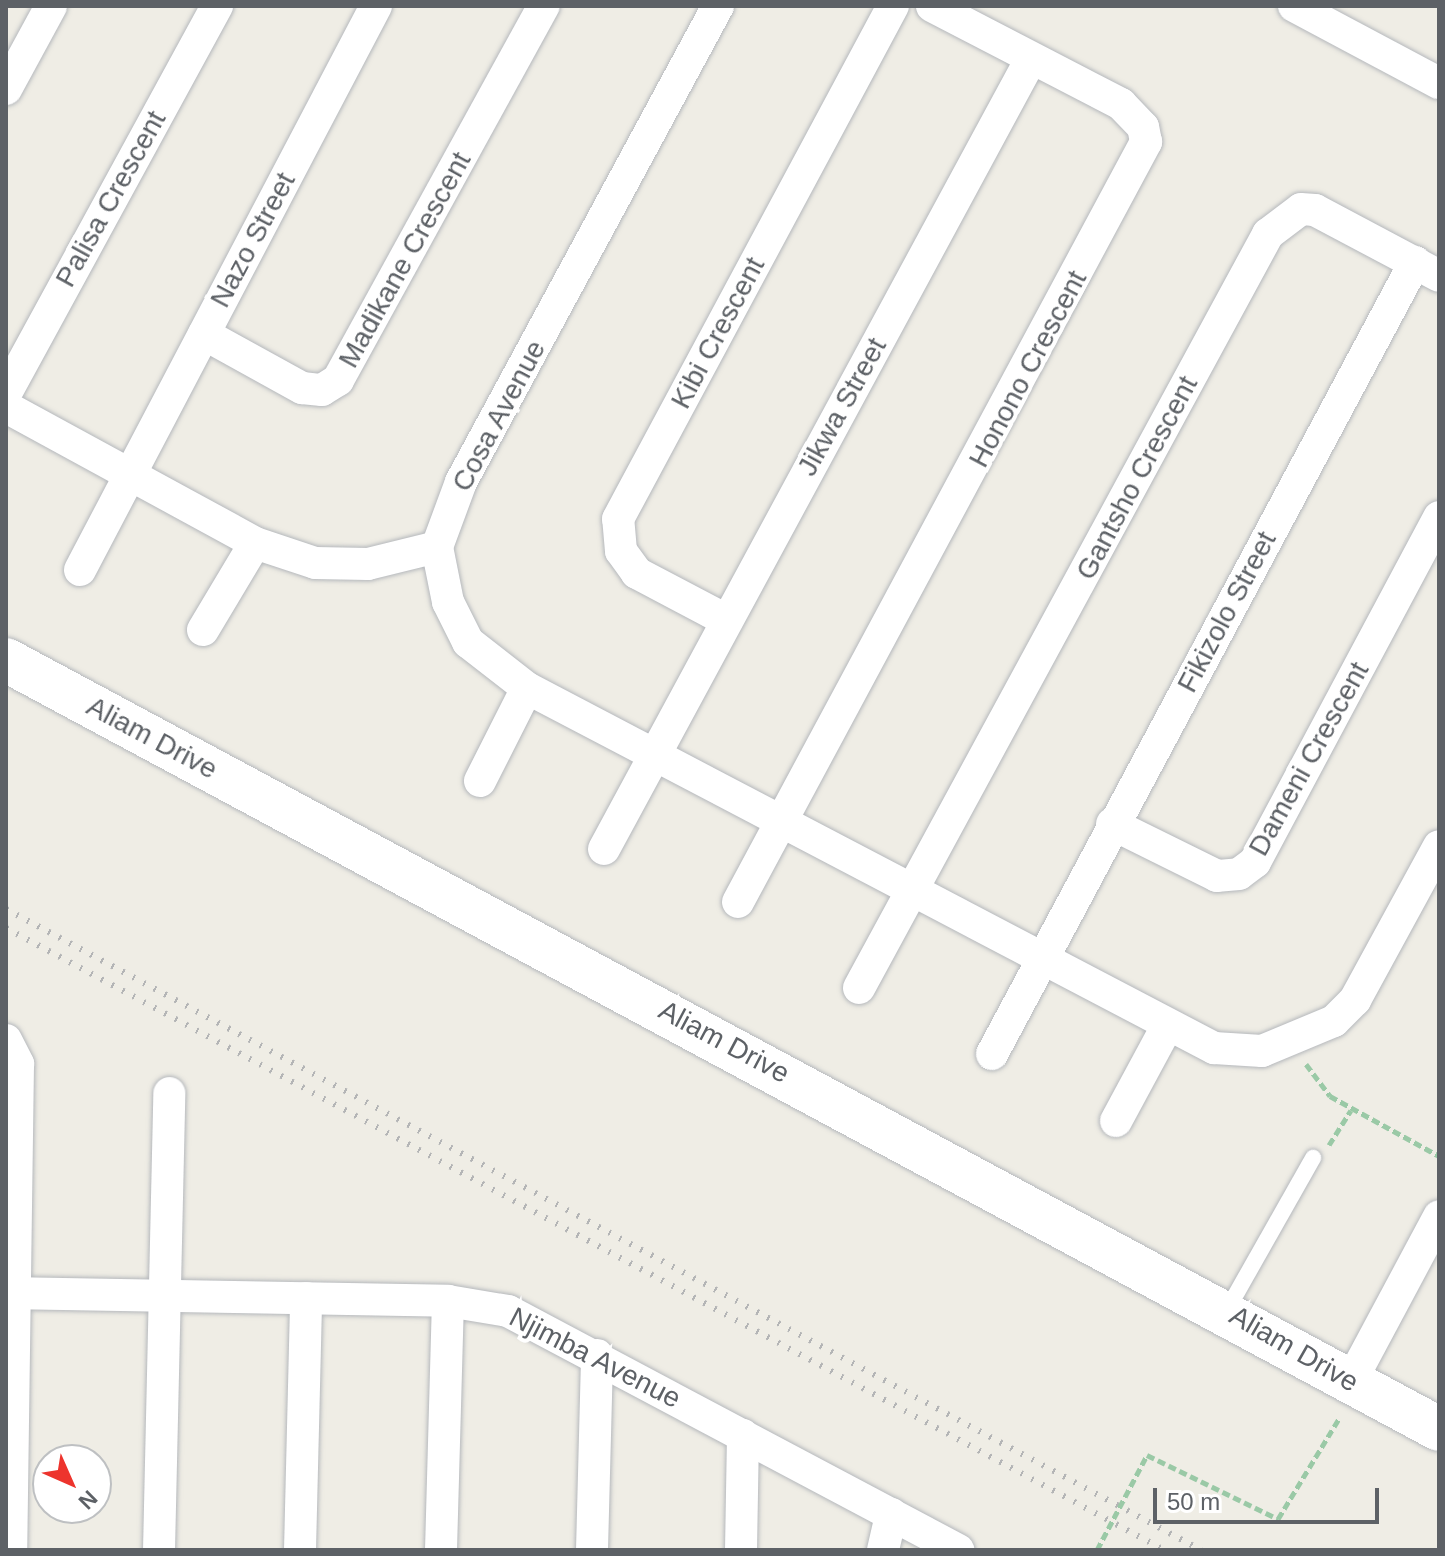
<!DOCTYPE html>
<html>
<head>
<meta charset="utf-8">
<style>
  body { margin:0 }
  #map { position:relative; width:1445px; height:1556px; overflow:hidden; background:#efede5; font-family:Helvetica,sans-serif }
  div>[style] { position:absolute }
  .path>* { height:5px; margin-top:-2.5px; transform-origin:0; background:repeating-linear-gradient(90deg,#9ac9a6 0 8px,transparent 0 12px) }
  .roads { filter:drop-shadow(0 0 2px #b5b8bc) drop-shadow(0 0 2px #b5b8bc) }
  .lane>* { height:16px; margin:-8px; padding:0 8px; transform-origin:8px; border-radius:8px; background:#fff }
  .street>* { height:32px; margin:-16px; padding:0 16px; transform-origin:16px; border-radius:16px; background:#fff }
  .secondary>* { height:44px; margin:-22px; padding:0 22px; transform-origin:22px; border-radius:22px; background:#fff }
  .rail>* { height:6px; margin-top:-3px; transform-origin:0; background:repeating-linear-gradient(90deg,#b4b5b6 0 2px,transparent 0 12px) }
  .path-bridge>* { height:5px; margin-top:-2.5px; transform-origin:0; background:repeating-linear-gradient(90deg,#9ac9a6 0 8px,transparent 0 12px) }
  span { translate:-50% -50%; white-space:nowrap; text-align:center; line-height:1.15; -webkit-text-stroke:8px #fff; paint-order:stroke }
  .street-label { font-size:28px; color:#5d6166 }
  .frame { position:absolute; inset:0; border:8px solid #5d6166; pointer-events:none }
  .north { position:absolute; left:32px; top:1444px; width:80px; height:80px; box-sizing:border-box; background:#fff; border:2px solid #bec0c2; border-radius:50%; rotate:135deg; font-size:22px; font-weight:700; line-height:32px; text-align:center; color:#5d6166 }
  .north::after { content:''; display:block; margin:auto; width:28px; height:36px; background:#ed342d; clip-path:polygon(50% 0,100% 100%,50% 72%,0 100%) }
  .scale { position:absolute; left:1153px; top:1488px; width:226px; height:36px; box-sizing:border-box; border:4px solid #5d6166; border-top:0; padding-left:10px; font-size:24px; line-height:28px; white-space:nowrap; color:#5d6166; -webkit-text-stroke:6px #fff; paint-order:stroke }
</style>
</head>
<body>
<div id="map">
  <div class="path">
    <div style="left:1306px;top:1064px;width:40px;rotate:53deg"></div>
    <div style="left:1330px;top:1096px;width:124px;rotate:28.8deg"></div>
    <div style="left:1329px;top:1145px;width:41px;rotate:-57.8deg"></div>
    <div style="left:1278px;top:1519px;width:119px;rotate:-58.7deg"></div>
  </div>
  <div class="roads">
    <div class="lane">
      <div style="left:1227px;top:1310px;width:175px;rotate:-60.5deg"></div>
    </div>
    <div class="street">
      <div style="left:718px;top:6px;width:541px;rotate:118.37deg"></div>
      <div style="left:461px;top:482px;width:69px;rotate:110.3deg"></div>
      <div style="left:437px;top:547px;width:56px;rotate:78.7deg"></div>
      <div style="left:448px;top:602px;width:45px;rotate:63.4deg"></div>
      <div style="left:468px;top:642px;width:75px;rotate:37.9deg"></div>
      <div style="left:527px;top:688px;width:776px;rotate:27.66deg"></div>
      <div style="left:1214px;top:1048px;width:48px;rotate:3.6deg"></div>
      <div style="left:1262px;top:1051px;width:78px;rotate:-22.6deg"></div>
      <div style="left:1334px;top:1021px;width:30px;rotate:-45deg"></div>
      <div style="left:1355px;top:1000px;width:175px;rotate:-61.4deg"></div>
      <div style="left:1294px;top:6px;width:164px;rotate:28deg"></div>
      <div style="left:6px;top:89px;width:94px;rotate:-61.5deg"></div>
      <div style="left:204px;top:334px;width:112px;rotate:28.9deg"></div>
      <div style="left:302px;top:388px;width:20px;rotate:6deg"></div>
      <div style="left:322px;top:390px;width:19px;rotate:-32deg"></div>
      <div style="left:338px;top:380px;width:427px;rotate:-61.2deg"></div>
      <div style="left:6px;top:393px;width:441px;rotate:-61.4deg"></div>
      <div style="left:6px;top:407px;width:284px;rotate:28.6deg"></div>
      <div style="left:255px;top:543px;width:63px;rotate:18.4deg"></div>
      <div style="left:315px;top:563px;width:53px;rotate:1.1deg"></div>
      <div style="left:368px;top:564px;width:71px;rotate:-13.8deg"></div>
      <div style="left:80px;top:570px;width:637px;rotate:-62.31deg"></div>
      <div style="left:726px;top:620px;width:101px;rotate:-152.2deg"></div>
      <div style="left:637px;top:573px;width:27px;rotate:-126deg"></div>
      <div style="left:621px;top:551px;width:32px;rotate:-95deg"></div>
      <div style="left:618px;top:519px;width:582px;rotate:-61.81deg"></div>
      <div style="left:203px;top:630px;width:101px;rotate:-59.1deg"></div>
      <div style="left:480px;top:781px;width:104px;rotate:-63.2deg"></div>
      <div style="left:1112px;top:824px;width:117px;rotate:26.3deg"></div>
      <div style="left:1217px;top:876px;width:22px;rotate:-5deg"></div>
      <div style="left:1239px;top:874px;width:20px;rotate:-37deg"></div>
      <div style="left:1255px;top:862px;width:391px;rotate:-61.9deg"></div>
      <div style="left:604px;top:849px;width:898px;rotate:-61.61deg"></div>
      <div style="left:738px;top:902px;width:863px;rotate:-61.77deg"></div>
      <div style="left:1146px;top:142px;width:15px;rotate:-101deg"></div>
      <div style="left:1143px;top:127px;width:32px;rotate:-134deg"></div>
      <div style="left:1121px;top:104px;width:213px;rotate:-152.6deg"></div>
      <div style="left:859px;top:988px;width:858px;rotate:-61.52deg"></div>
      <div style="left:1268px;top:234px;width:41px;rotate:-37.1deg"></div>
      <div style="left:1301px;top:209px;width:14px;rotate:4deg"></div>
      <div style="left:1315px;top:210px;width:140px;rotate:28deg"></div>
      <div style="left:6px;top:1040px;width:27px;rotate:63deg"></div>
      <div style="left:18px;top:1064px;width:486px;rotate:90.8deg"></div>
      <div style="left:992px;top:1054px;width:898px;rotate:-61.89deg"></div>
      <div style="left:1116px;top:1121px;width:106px;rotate:-61.7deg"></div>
      <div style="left:6px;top:1293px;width:442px;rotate:1deg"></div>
      <div style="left:448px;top:1301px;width:61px;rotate:9.5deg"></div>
      <div style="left:508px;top:1311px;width:510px;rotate:27.97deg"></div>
      <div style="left:1350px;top:1383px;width:189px;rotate:-61.9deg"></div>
      <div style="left:159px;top:1550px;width:457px;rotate:-88.7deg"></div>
      <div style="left:300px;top:1550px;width:252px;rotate:-88.6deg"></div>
      <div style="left:441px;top:1550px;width:249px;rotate:-88.4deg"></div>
      <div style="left:592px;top:1550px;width:195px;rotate:-88.5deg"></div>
      <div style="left:741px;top:1550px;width:115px;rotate:-89deg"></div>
      <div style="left:883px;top:1550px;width:37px;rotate:-77deg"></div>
    </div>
    <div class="secondary">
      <div style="left:6px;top:660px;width:1626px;rotate:28.22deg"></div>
    </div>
  </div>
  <div class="rail">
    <div style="left:6px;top:909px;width:1356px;rotate:28.21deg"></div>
    <div style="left:6px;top:928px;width:1314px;rotate:28.24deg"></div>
  </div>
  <div class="path-bridge">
    <div style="left:1097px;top:1550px;width:107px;rotate:-62.2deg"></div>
    <div style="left:1147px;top:1455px;width:146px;rotate:26deg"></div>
  </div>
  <div class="street-label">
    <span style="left:111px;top:199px;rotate:-61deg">Palisa Crescent</span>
    <span style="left:253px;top:240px;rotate:-62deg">Nazo Street</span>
    <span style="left:405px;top:260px;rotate:-61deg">Madikane Crescent</span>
    <span style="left:718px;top:333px;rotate:-62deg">Kibi Crescent</span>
    <span style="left:1028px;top:369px;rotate:-62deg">Honono Crescent</span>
    <span style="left:842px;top:407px;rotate:-61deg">Jikwa Street</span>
    <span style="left:499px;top:416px;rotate:-62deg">Cosa Avenue</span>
    <span style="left:1137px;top:478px;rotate:-62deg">Gantsho Crescent</span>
    <span style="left:1227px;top:612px;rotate:-62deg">Fikizolo Street</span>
    <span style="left:152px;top:738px;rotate:28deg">Aliam Drive</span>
    <span style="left:1309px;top:759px;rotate:-61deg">Dameni Crescent</span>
    <span style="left:724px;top:1042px;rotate:28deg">Aliam Drive</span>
    <span style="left:1294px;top:1349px;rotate:30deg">Aliam Drive</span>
    <span style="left:595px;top:1358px;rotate:27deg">Njimba Avenue</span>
  </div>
  <div class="frame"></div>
  <div class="north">N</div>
  <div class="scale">50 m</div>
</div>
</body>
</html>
